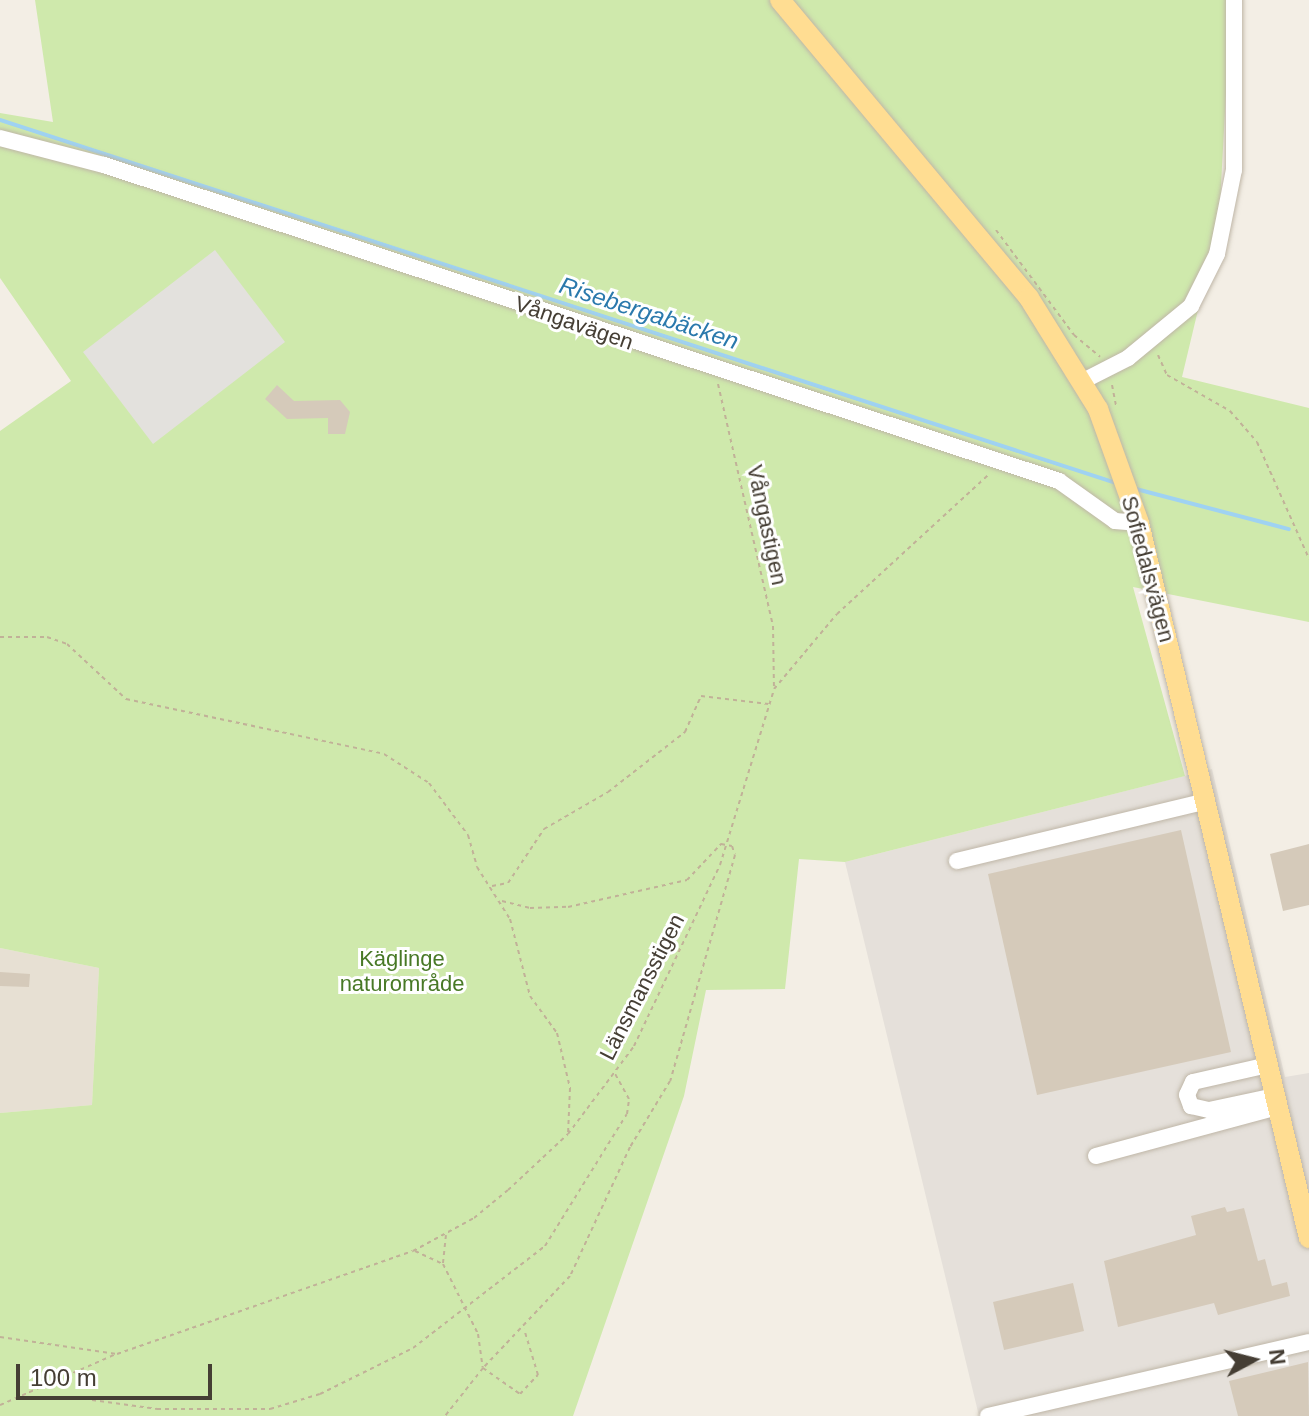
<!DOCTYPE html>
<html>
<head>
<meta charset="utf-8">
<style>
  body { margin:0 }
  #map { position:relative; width:1309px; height:1416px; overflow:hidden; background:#f3eee5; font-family:Arial,sans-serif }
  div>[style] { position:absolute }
  .residential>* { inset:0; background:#e7e0d3 }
  .industrial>* { inset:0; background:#e5e0da }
  .green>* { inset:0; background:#cfe9ac }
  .parking>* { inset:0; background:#e3e1dd }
  .stream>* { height:4px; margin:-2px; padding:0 2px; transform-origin:2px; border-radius:2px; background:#9fd2f2 }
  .building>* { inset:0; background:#d5caba }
  .path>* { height:2px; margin-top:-1px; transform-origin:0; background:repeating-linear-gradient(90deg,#c1b198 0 4px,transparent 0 8px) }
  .roads { filter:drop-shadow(0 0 2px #bfb6a7) drop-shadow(0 0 2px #bfb6a7) }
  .minor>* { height:16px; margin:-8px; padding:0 8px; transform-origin:8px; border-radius:8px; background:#fff }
  .major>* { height:20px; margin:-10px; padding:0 10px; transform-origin:10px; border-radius:10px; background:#ffdd92 }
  span { translate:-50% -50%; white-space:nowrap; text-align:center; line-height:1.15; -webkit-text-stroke:6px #fff; paint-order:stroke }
  .street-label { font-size:22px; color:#453e34 }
  .park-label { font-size:22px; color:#487926 }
  .water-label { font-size:24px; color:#2a79ac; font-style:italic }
  .north { position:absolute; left:1213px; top:1320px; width:80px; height:80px; -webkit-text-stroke:6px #fff; paint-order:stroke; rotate:83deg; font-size:22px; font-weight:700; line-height:32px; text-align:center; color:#453e34 }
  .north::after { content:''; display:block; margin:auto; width:28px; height:36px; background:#453e34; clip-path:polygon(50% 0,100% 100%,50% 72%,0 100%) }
  .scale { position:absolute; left:16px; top:1364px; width:196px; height:36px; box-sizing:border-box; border:4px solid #453e34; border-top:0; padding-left:10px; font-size:24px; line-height:28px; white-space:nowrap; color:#453e34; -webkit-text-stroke:6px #fff; paint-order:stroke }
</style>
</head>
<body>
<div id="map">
  <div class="residential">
    <div style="clip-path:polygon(0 948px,99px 968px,92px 1105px,0 1113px)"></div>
  </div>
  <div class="industrial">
    <div style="clip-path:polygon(1212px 769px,1285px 1077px,1309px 1073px,1309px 1416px,979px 1416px,845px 862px)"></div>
  </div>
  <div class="green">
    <div style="clip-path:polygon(35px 0,1231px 0,1219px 222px,1182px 377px,1309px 408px,1309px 622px,1133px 587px,1185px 776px,845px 862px,799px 859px,785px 989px,706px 990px,684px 1096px,573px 1416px,0 1416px,0 1113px,92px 1105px,99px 968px,0 948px,0 431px,71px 381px,0 278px,0 113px,53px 122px)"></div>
  </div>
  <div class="parking">
    <div style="clip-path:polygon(215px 250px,285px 342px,153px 444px,83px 352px)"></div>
  </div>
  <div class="stream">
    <div style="left:0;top:120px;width:1174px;rotate:18.02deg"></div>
    <div style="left:1136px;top:489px;width:158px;rotate:14.7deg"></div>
  </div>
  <div class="building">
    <div style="clip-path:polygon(277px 385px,294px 401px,340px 400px,350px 412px,345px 434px,328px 434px,328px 418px,287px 419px,265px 399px)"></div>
    <div style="clip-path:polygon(1181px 830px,1231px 1052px,1037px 1095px,988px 874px)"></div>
    <div style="clip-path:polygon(1309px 844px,1309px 905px,1283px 911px,1270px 854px)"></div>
    <div style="clip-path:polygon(0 972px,30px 974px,29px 987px,0 986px)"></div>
    <div style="clip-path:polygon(1225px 1207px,1227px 1212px,1244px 1208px,1258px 1261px,1265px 1259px,1272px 1286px,1287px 1282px,1290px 1296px,1218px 1315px,1214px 1303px,1118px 1327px,1104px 1261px,1196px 1235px,1191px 1216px)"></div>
    <div style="clip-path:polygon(1073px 1283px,1084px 1331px,1004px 1350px,993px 1302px)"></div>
    <div style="clip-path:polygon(1308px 1362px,1309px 1416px,1238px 1416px,1229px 1381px)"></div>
  </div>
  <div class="path">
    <div style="left:996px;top:230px;width:131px;rotate:53.4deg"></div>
    <div style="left:1074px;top:335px;width:34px;rotate:40deg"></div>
    <div style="left:1158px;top:355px;width:22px;rotate:66deg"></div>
    <div style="left:1167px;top:375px;width:73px;rotate:29.7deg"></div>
    <div style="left:1230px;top:411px;width:41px;rotate:48.9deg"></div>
    <div style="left:1257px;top:442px;width:128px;rotate:66deg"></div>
    <div style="left:718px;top:384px;width:248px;rotate:77.2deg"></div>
    <div style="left:773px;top:626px;width:62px;rotate:89.1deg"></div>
    <div style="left:1112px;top:385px;width:21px;rotate:79deg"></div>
    <div style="left:0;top:637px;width:47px"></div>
    <div style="left:47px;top:637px;width:21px;rotate:19deg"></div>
    <div style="left:67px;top:644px;width:81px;rotate:43deg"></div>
    <div style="left:126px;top:699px;width:264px;rotate:12deg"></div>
    <div style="left:384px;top:754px;width:54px;rotate:32.8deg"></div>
    <div style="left:429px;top:783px;width:65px;rotate:53.1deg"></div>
    <div style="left:468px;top:835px;width:33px;rotate:74deg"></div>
    <div style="left:477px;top:867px;width:62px;rotate:57.6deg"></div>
    <div style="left:510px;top:919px;width:80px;rotate:75.4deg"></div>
    <div style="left:530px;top:996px;width:46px;rotate:53.9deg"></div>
    <div style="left:557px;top:1033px;width:57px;rotate:76.7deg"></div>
    <div style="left:570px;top:1088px;width:45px;rotate:92.5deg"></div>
    <div style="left:492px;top:886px;width:16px;rotate:-11deg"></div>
    <div style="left:508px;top:883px;width:65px;rotate:-56.3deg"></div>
    <div style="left:544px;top:829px;width:74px;rotate:-30deg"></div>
    <div style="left:608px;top:792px;width:98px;rotate:-37.9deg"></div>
    <div style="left:685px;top:732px;width:39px;rotate:-66deg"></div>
    <div style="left:701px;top:696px;width:68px;rotate:6.7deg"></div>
    <div style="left:502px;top:901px;width:29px;rotate:14deg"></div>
    <div style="left:530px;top:908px;width:38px;rotate:-2deg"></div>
    <div style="left:568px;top:907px;width:122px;rotate:-12.8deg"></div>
    <div style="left:687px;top:880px;width:50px;rotate:-46.6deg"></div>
    <div style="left:721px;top:844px;width:11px;rotate:10deg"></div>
    <div style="left:732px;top:846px;width:9px;rotate:72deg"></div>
    <div style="left:735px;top:855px;width:235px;rotate:106deg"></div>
    <div style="left:670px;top:1081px;width:77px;rotate:121.2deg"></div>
    <div style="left:630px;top:1147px;width:142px;rotate:114.9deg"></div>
    <div style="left:570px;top:1276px;width:127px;rotate:133.4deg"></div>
    <div style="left:483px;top:1368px;width:45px;rotate:35.1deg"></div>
    <div style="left:520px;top:1394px;width:26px;rotate:-47deg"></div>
    <div style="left:538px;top:1375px;width:48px;rotate:-106.9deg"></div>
    <div style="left:415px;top:1251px;width:31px;rotate:25deg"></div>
    <div style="left:443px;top:1264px;width:78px;rotate:63.4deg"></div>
    <div style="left:478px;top:1334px;width:34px;rotate:82deg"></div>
    <div style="left:483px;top:1368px;width:61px;rotate:128.4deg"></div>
    <div style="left:443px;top:1263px;width:28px;rotate:-84deg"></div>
    <div style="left:0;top:1337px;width:118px;rotate:8.3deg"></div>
    <div style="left:117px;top:1354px;width:313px;rotate:-19.2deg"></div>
    <div style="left:413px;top:1251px;width:69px;rotate:-28.4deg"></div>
    <div style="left:474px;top:1218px;width:44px;rotate:-39.5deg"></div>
    <div style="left:508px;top:1190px;width:82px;rotate:-43deg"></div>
    <div style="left:568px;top:1134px;width:110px;rotate:-53.1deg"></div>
    <div style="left:634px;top:1046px;width:200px;rotate:-64.6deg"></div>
    <div style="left:720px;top:865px;width:184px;rotate:-72.9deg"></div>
    <div style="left:774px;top:689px;width:98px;rotate:-50deg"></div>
    <div style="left:837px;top:614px;width:205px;rotate:-42.6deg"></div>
    <div style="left:92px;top:1400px;width:66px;rotate:7.9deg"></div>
    <div style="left:157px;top:1409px;width:113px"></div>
    <div style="left:270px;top:1409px;width:52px;rotate:-16.7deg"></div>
    <div style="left:320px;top:1394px;width:104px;rotate:-26.3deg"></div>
    <div style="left:413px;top:1348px;width:167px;rotate:-37.7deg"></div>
    <div style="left:545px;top:1246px;width:155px;rotate:-58.2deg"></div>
    <div style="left:627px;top:1114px;width:15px;rotate:-82deg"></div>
    <div style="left:629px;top:1099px;width:29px;rotate:-119deg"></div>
    <div style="left:0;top:1405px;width:127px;rotate:-23.7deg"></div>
  </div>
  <div class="roads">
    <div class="minor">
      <div style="left:0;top:138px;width:107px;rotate:14.6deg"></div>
      <div style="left:104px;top:165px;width:1006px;rotate:18.31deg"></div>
      <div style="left:1059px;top:481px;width:69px;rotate:35.5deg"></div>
      <div style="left:1115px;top:521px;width:24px;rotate:5deg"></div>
      <div style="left:1083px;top:381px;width:51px;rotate:-27.1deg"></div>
      <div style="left:1128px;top:358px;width:82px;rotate:-39.5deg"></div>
      <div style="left:1191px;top:306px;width:58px;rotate:-63.4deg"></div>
      <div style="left:1217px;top:254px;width:86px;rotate:-78.6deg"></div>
      <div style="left:1234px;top:170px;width:170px;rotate:-90deg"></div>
      <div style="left:957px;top:861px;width:256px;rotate:-13.5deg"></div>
      <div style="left:1268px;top:1065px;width:77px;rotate:167.2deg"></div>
      <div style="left:1193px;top:1082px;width:14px;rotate:115deg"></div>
      <div style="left:1187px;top:1095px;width:12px;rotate:70deg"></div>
      <div style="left:1191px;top:1106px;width:18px;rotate:13deg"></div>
      <div style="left:1209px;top:1110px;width:67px;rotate:-12deg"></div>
      <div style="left:1096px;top:1156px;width:188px;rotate:-15.1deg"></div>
      <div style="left:988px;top:1416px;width:329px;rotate:-13deg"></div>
    </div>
    <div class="major">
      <div style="left:780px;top:0;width:388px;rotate:50.1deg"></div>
      <div style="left:1029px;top:298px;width:131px;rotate:58.1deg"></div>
      <div style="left:1098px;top:409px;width:121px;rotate:70.2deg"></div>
      <div style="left:1139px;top:523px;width:735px;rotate:76.63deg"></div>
    </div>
  </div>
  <div class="street-label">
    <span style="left:574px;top:323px;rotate:19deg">Vångavägen</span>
    <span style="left:767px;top:525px;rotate:78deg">Vångastigen</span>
    <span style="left:1148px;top:569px;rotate:75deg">Sofiedalsvägen</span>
    <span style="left:642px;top:987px;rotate:-63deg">Länsmansstigen</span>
  </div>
  <div class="park-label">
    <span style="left:402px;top:971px">Käglinge<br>naturområde</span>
  </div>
  <div class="water-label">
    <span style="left:649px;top:313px;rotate:18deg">Risebergabäcken</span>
  </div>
  <div class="north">N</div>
  <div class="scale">100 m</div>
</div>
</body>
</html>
